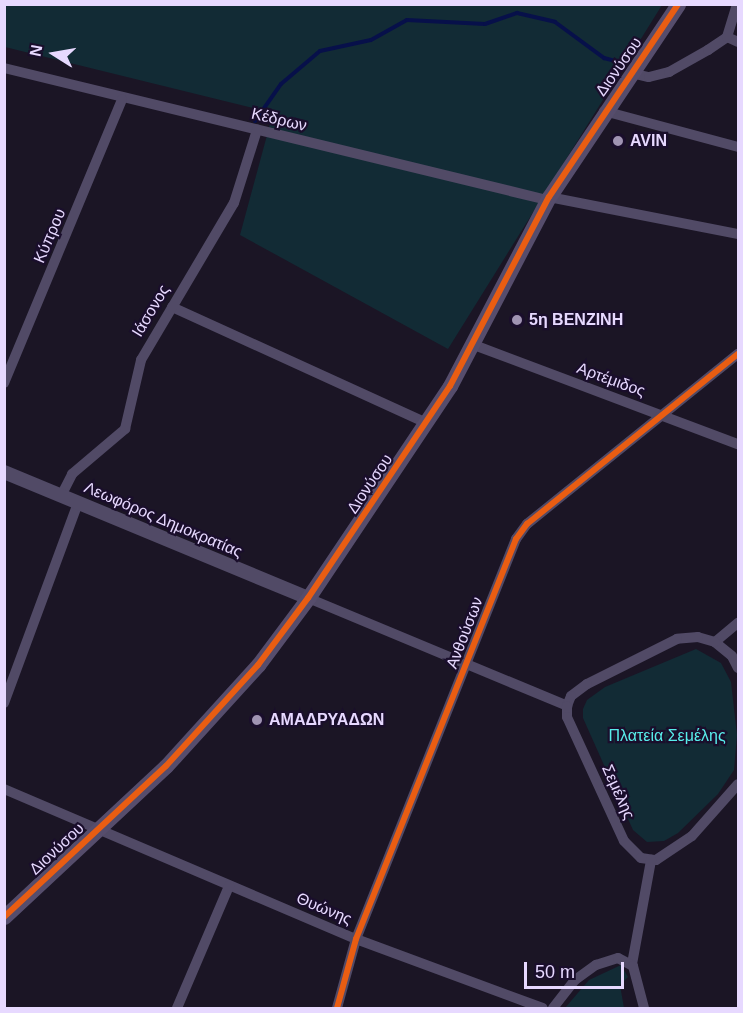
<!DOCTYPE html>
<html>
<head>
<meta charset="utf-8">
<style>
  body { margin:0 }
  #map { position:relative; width:743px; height:1013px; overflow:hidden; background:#1b1525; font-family:Helvetica,sans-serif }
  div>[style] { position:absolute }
  .green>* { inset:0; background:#122b35 }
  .stream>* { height:4px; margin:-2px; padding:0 2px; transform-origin:2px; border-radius:2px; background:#07104a }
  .minor>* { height:10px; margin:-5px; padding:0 5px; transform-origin:5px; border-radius:5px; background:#514a66 }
  .tertiary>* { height:14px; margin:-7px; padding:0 7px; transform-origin:7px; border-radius:7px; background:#514a66 }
  .secondary>* { height:15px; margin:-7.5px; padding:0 7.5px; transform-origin:7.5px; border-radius:7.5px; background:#564d6c }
  .cycleway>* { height:6px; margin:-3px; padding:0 3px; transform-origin:3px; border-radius:3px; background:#e95d12 }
  .dots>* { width:16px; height:16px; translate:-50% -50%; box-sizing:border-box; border:3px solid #1a0e2c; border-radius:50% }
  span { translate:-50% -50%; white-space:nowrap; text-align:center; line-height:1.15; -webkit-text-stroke:4.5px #1a0e2c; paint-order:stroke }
  .street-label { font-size:16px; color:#e7d9ff }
  .poi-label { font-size:16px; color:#e7d9ff; font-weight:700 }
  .left { translate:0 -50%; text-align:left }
  .park-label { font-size:16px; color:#58ecea }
  .frame { position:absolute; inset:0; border:6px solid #e7d9ff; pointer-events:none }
  .north { position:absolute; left:24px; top:24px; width:60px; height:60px; -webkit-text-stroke:4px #1a0e2c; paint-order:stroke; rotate:281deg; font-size:16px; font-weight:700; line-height:24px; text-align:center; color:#e7d9ff }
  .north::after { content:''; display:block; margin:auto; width:21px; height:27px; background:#e7d9ff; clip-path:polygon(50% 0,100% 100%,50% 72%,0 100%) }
  .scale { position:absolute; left:524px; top:962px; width:100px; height:27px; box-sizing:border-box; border:3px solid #e7d9ff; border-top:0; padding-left:8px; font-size:18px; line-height:21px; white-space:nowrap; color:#e7d9ff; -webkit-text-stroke:4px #1a0e2c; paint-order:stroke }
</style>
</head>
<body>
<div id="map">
  <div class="green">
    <div style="clip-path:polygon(5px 5px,662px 5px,448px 349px,240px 235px,273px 113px,5px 47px)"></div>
    <div style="clip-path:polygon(696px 649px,721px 663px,731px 682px,737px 735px,734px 770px,718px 794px,678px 833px,664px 841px,647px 842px,633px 830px,583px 718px,583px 709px,587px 700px,605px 687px)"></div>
    <div style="clip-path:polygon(621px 965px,628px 977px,620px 985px,624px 1008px,565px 1008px,589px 980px)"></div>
  </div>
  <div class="stream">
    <div style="left:255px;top:121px;width:45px;rotate:-54.9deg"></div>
    <div style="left:281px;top:84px;width:51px;rotate:-40.2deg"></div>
    <div style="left:320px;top:51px;width:52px;rotate:-12.2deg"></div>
    <div style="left:371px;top:40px;width:41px;rotate:-29.1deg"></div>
    <div style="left:407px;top:20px;width:78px;rotate:2.9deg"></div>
    <div style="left:485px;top:24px;width:34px;rotate:-19deg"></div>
    <div style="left:517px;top:13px;width:39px;rotate:13deg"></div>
    <div style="left:555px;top:22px;width:61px;rotate:36.3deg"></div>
    <div style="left:604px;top:58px;width:20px;rotate:15deg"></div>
  </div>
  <div class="minor">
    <div style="left:727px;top:37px;width:12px;rotate:24deg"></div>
    <div style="left:4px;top:68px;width:559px;rotate:13.66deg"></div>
    <div style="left:631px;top:73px;width:18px;rotate:13deg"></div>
    <div style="left:649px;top:77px;width:21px;rotate:-14deg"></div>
    <div style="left:669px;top:72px;width:45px;rotate:-29.4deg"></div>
    <div style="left:708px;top:50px;width:23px;rotate:-34deg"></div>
    <div style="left:727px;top:37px;width:34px;rotate:-73deg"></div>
    <div style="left:604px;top:111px;width:139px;rotate:15deg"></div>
    <div style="left:549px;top:197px;width:193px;rotate:11.1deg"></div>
    <div style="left:172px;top:307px;width:280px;rotate:24.5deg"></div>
    <div style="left:474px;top:345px;width:282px;rotate:20.6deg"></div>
    <div style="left:4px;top:383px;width:307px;rotate:-67.4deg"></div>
    <div style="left:61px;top:496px;width:25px;rotate:-63deg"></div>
    <div style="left:72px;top:474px;width:70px;rotate:-40.3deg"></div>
    <div style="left:125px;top:429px;width:71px;rotate:-76.9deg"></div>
    <div style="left:141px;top:360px;width:182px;rotate:-59.4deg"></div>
    <div style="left:234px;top:203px;width:77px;rotate:-72.5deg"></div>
    <div style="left:308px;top:598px;width:281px;rotate:22.6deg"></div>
    <div style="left:715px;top:642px;width:30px;rotate:-40deg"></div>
    <div style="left:738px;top:668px;width:13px;rotate:-117deg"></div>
    <div style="left:732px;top:656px;width:22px;rotate:-141deg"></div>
    <div style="left:715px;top:642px;width:18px;rotate:-164deg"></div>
    <div style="left:698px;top:637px;width:21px;rotate:175deg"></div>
    <div style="left:677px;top:639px;width:101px;rotate:153.4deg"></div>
    <div style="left:587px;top:684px;width:20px;rotate:143deg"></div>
    <div style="left:571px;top:696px;width:11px;rotate:112deg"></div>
    <div style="left:567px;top:706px;width:11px;rotate:90deg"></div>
    <div style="left:567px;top:717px;width:136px;rotate:65.3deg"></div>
    <div style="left:624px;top:841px;width:24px;rotate:45deg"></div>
    <div style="left:641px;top:858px;width:15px;rotate:8deg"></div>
    <div style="left:656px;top:860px;width:43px;rotate:-33.7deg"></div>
    <div style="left:692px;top:836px;width:69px;rotate:-48.5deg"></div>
    <div style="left:4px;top:703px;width:213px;rotate:-69.7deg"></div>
    <div style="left:4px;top:789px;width:383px;rotate:23.1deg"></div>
    <div style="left:356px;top:939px;width:199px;rotate:20.3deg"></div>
    <div style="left:632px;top:964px;width:106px;rotate:-79.6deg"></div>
    <div style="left:177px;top:1008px;width:133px;rotate:-66.9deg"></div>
    <div style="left:337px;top:1008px;width:72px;rotate:-74.6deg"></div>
    <div style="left:356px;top:939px;width:431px;rotate:-68.2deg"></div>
    <div style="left:516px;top:539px;width:19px;rotate:-54deg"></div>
    <div style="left:527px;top:524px;width:271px;rotate:-38.9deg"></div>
    <div style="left:553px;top:1008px;width:36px;rotate:-52deg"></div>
    <div style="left:575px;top:980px;width:26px;rotate:-36deg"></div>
    <div style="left:596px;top:965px;width:23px;rotate:-18deg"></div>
    <div style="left:618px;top:958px;width:17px;rotate:28deg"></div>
    <div style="left:633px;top:966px;width:43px;rotate:75.3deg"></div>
  </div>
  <div class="tertiary">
    <div style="left:4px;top:472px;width:329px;rotate:22.5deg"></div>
  </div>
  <div class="secondary">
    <div style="left:4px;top:917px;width:221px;rotate:-43deg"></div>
    <div style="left:166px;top:766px;width:137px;rotate:-47.7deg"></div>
    <div style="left:258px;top:665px;width:84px;rotate:-53.3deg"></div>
    <div style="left:308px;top:598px;width:255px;rotate:-56.2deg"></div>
    <div style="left:450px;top:386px;width:213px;rotate:-62.4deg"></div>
    <div style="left:549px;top:197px;width:232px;rotate:-56.2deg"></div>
  </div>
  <div class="cycleway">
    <div style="left:4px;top:917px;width:221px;rotate:-43deg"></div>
    <div style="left:166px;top:766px;width:137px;rotate:-47.7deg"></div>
    <div style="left:258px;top:665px;width:84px;rotate:-53.3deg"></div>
    <div style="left:308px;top:598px;width:255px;rotate:-56.2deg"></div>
    <div style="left:450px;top:386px;width:213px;rotate:-62.4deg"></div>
    <div style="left:549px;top:197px;width:232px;rotate:-56.2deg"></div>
    <div style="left:337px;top:1008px;width:72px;rotate:-74.6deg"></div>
    <div style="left:356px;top:939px;width:431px;rotate:-68.2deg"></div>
    <div style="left:516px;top:539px;width:19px;rotate:-54deg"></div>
    <div style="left:527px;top:524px;width:271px;rotate:-38.9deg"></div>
  </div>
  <div class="dots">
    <div style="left:618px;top:141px;background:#a094b3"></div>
    <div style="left:517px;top:320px;background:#a094b3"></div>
    <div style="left:257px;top:720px;background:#a094b3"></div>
  </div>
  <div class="street-label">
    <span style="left:619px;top:67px;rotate:-55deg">Διονύσου</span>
    <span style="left:279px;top:120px;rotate:13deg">Κέδρων</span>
    <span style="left:50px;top:236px;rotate:-67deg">Κύπρου</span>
    <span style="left:151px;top:311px;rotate:-59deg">Ιάσονος</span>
    <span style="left:611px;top:380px;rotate:20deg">Αρτέμιδος</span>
    <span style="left:370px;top:484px;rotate:-56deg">Διονύσου</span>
    <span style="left:163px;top:520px;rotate:23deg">Λεωφόρος Δημοκρατίας</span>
    <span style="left:465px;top:633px;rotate:-69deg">Ανθούσων</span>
    <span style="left:618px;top:792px;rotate:66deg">Σεμέλης</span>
    <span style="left:57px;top:849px;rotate:-43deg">Διονύσου</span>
    <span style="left:324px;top:909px;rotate:23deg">Θυώνης</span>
  </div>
  <div class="poi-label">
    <span class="left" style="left:630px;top:141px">AVIN</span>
    <span class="left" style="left:529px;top:320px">5η ΒΕΝΖΙΝΗ</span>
    <span class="left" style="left:269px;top:720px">ΑΜΑΔΡΥΑΔΩΝ</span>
  </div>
  <div class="park-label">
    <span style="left:667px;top:736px">Πλατεία Σεμέλης</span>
  </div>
  <div class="frame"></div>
  <div class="north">N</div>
  <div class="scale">50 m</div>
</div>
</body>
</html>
